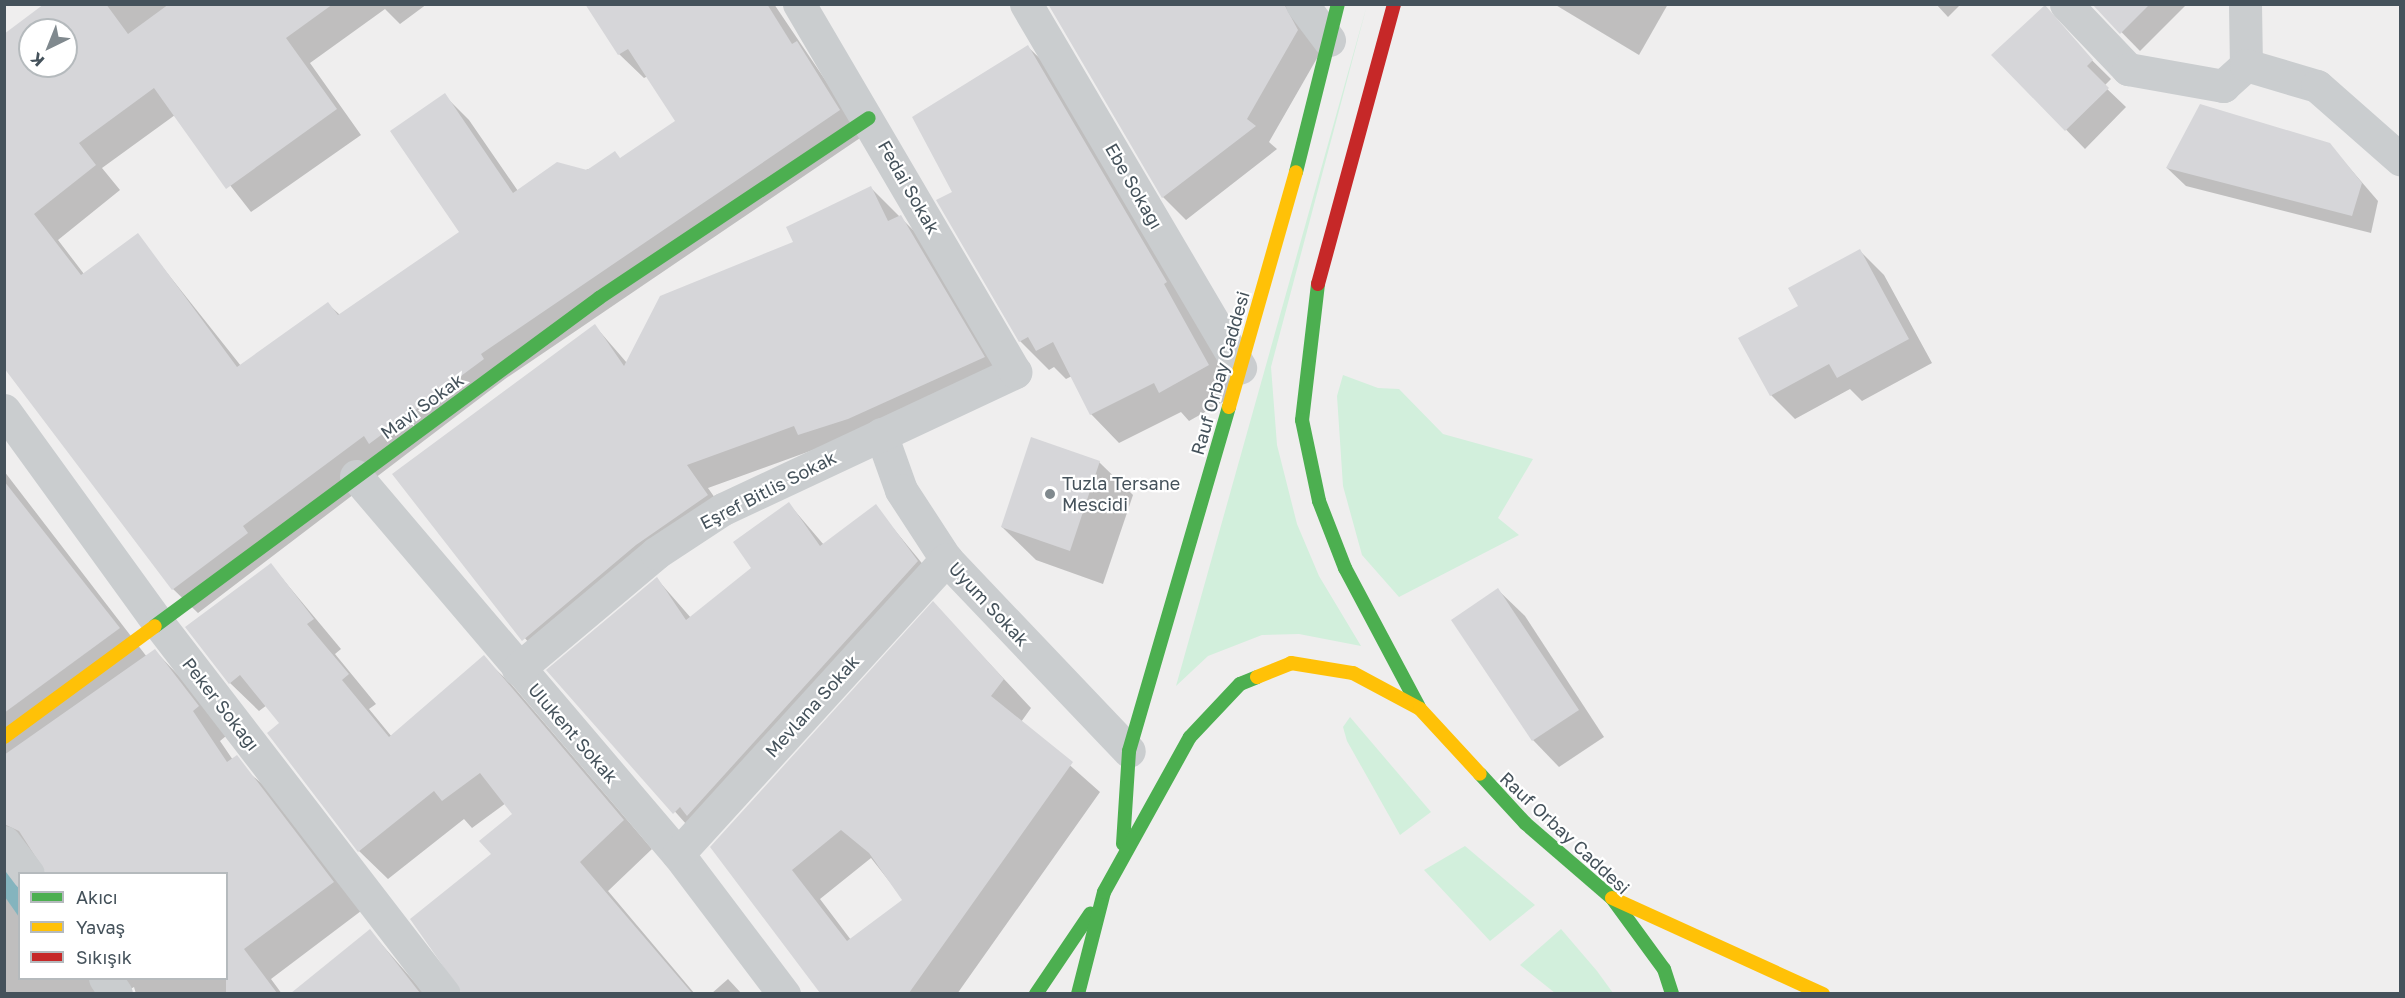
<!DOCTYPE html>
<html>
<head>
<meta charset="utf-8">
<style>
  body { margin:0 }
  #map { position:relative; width:2405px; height:998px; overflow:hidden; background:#efeeee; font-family:"Golos Text",sans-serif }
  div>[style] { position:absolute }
  .green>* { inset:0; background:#d2efdc }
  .water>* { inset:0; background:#a6e1ee }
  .shadow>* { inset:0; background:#0003 }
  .building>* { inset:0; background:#d6d6d9 }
  .street>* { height:33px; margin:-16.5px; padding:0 16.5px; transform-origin:16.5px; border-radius:16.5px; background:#cacdcf }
  .fast>* { height:14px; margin:-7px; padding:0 7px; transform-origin:7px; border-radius:7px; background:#4caf50 }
  .slow>* { height:14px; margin:-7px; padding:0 7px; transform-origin:7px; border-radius:7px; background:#ffc107 }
  .jam>* { height:14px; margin:-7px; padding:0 7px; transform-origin:7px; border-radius:7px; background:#c62828 }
  .dots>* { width:16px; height:16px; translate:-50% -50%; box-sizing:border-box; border:3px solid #fff; border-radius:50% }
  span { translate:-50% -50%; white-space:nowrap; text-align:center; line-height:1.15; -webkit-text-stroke:4.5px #fff; paint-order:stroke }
  .street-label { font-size:18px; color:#45525b }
  .poi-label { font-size:18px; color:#45525b }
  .left { translate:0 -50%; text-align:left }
  .frame { position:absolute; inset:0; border:6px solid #45525b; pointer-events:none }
  .legend { position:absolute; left:18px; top:872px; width:210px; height:108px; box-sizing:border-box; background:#fff; border:2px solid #b5babd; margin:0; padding:8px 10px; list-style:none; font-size:18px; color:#45525b }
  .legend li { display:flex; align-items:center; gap:12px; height:30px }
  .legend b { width:30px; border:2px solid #b5babd }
  .north { position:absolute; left:18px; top:18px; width:60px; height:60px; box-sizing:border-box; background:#fff; border:2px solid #b5babd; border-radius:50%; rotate:223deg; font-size:16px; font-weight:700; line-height:24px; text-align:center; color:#45525b }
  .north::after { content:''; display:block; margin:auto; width:21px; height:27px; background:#80898e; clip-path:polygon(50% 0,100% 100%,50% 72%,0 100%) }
</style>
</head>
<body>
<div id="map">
  <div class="green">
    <div style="clip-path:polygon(1367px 5px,1271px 367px,1277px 445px,1297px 524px,1319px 576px,1361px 646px,1299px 634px,1262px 635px,1208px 656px,1176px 686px)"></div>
    <div style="clip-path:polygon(1343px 375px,1378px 388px,1399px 389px,1443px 434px,1533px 459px,1498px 518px,1519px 535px,1399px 597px,1362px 555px,1343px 486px,1337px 396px)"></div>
    <div style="clip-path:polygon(1350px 717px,1431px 812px,1400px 835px,1347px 741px,1343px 727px)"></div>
    <div style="clip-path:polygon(1465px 846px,1535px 905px,1490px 941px,1424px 870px)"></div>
    <div style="clip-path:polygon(1561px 929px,1597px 971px,1613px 993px,1555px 993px,1520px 965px)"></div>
  </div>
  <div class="water">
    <div style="clip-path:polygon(4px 849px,20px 874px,19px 917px,5px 897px)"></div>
  </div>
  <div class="shadow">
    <div style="clip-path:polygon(evenodd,51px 4px,427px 4px,400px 24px,385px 9px,310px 63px,361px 135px,251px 212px,175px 115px,102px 168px,120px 190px,58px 240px,84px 274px,137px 235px,241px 366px,328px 304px,340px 315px,461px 232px,444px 95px,469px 120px,518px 191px,621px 159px,677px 122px,648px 76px,644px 78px,619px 54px,587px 4px,774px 4px,863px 136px,505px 379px,198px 613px,173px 589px,4px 359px,4px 41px,51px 4px,30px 30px,66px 30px,66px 66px,30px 66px,30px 30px)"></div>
    <div style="clip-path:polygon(1050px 4px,1314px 4px,1320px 53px,1269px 142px,1277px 149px,1186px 220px,1163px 197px)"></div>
    <div style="clip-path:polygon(1554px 4px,1668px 4px,1639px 55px)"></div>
    <div style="clip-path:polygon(1936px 4px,1961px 4px,1948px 17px)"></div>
    <div style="clip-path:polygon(2094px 4px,2187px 4px,2140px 51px)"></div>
    <div style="clip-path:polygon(2041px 10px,2111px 79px,2104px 86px,2126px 107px,2085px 149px,1993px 55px)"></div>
    <div style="clip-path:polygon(1028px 47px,1057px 75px,1237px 394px,1189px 421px,1181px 412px,1119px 443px,1091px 414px,1072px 376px,1066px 379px,1054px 367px,1049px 370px,1020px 341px,954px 193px)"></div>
    <div style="clip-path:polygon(2329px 144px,2378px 201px,2371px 233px,2186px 186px,2167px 168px)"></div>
    <div style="clip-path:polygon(871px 188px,923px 240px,1006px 380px,708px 488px,729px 518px,658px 567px,545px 663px,394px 475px,595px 326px,627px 363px)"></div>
    <div style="clip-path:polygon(1860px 251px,1884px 275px,1932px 363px,1862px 401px,1850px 389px,1795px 419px,1771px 395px,1800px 306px)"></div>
    <div style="clip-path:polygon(1099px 462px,1133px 495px,1103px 584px,1036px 560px,1002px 527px)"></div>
    <div style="clip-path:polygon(evenodd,4px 471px,147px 657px,155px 651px,183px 680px,226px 736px,220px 741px,233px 760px,265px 786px,361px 911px,271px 979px,282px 994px,136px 994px,134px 987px,122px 994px,4px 994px,4px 471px,30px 852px,48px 874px,226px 874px,226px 978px,20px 978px,20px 886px,30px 852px)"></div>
    <div style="clip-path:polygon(789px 504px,824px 545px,875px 506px,939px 584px,696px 835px,548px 670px,657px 579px,691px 618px,753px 569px)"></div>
    <div style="clip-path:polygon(271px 565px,341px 649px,335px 654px,376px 704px,369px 709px,392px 737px,483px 657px,512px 685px,652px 849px,608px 891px,695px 994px,462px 994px,493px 854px,514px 814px,506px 803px,472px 828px,464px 819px,388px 879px,359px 851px,282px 724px,267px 705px,259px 711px,230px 683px)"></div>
    <div style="clip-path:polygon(1498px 590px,1525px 616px,1604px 737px,1559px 767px,1533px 740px)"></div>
    <div style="clip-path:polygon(evenodd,933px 603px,1031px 708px,1021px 722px,1100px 792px,957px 994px,822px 994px,712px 847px,933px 603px,871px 858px,904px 900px,851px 940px,820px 899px,871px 858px)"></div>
    <div style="clip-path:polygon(370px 931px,425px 994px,293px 994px)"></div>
    <div style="clip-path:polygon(728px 979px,742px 994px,711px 994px)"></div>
  </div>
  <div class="building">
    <div style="clip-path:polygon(evenodd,44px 4px,106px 4px,128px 34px,169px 4px,333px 4px,286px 38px,337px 109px,226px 189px,154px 88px,79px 143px,96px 165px,34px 214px,81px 275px,138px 233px,237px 367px,328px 302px,338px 315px,459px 232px,390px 131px,445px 93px,513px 193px,557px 162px,587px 170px,615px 151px,620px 158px,675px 121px,628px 49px,618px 55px,585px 4px,767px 4px,792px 44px,797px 41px,840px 110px,481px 354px,484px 359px,369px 444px,364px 436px,243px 526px,248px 533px,172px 590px,4px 368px,4px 34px,44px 4px,30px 30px,66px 30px,66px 66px,30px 66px,30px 30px)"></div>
    <div style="clip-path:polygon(1048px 4px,1284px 4px,1298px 30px,1247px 119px,1256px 126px,1162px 198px)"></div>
    <div style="clip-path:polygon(2092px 4px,2150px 4px,2120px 34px)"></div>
    <div style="clip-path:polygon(2045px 5px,2093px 60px,2087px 66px,2109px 88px,2065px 131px,1991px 55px)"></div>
    <div style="clip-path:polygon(1028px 45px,1167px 282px,1164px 284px,1209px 365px,1159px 393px,1154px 383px,1090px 415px,1053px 342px,1036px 351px,1028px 337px,1019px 342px,936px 200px,952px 192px,912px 117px)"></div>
    <div style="clip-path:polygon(2200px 104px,2330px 143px,2362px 183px,2352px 216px,2166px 168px)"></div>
    <div style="clip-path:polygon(871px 186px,888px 221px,901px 215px,985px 357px,848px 419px,798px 435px,794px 426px,687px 465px,708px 495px,636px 545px,522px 641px,392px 474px,595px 324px,624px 366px,660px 296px,793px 242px,786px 227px)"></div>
    <div style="clip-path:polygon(1860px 249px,1909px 339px,1837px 378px,1829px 364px,1770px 396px,1738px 338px,1798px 306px,1788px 288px)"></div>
    <div style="clip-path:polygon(1031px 437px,1100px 461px,1070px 551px,1001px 527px)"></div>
    <div style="clip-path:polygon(4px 481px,120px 628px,4px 713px)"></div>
    <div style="clip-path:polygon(789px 502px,820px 546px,876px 504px,918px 561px,687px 816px,680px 807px,673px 814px,546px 670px,657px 577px,686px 620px,751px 568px,733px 542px)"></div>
    <div style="clip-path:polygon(271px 563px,314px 619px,307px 624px,349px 674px,342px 680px,389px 737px,484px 655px,624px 820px,580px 862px,692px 993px,462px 993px,410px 919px,491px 854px,479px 841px,512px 814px,480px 773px,442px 801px,434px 791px,358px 852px,267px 733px,279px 723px,240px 675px,229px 684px,185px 627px)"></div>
    <div style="clip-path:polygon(1498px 588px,1579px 710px,1532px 741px,1451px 620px)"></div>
    <div style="clip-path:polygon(evenodd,933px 601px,1004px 679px,991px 696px,1073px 762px,909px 993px,820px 993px,710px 847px,933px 601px,841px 830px,869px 853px,902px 900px,847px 941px,792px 870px,841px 830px)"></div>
    <div style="clip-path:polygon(155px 649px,199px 706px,193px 711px,227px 762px,237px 755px,334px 882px,244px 949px,277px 993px,226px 993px,226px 873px,46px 873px,19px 831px,4px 824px,4px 755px)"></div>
    <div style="clip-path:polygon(370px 929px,420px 993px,291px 993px)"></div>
  </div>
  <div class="street">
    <div style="left:1026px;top:4px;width:422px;rotate:59.5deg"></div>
    <div style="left:1302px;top:4px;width:45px;rotate:53.1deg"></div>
    <div style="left:2066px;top:4px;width:90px;rotate:46.4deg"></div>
    <div style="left:2128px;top:69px;width:97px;rotate:10.1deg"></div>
    <div style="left:2223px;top:86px;width:31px;rotate:-42deg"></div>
    <div style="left:2245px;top:4px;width:61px;rotate:89.1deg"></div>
    <div style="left:2246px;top:65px;width:74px;rotate:16.5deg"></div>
    <div style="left:2317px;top:86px;width:111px;rotate:41.3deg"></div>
    <div style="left:4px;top:410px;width:264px;rotate:54.1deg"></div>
    <div style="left:159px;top:624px;width:467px;rotate:52.4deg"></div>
    <div style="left:881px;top:434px;width:59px;rotate:70.3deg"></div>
    <div style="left:901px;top:490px;width:82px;rotate:56.9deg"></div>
    <div style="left:946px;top:559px;width:265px;rotate:46.4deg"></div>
    <div style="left:356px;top:476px;width:497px;rotate:49.6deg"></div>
    <div style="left:678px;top:854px;width:176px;rotate:52.9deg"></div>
    <div style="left:518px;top:669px;width:180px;rotate:-40deg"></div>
    <div style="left:656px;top:553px;width:80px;rotate:-33.3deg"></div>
    <div style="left:723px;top:509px;width:323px;rotate:-25.1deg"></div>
    <div style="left:1015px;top:372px;width:427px;rotate:-120.4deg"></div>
    <div style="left:4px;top:842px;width:40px;rotate:53deg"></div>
    <div style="left:678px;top:854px;width:399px;rotate:-47.7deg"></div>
    <div style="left:105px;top:978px;width:19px;rotate:55deg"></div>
  </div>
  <div class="fast">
    <div style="left:1296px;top:172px;width:173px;rotate:-76deg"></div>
    <div style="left:1318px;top:284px;width:137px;rotate:96.7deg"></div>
    <div style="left:1302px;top:420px;width:83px;rotate:78.1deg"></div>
    <div style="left:1319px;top:501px;width:72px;rotate:68.8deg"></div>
    <div style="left:1345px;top:568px;width:157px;rotate:62deg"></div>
    <div style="left:155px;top:626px;width:552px;rotate:-36.45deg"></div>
    <div style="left:599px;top:298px;width:324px;rotate:-33.7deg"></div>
    <div style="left:1480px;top:774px;width:67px;rotate:47.4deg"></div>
    <div style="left:1525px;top:823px;width:115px;rotate:40.8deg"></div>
    <div style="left:1612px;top:898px;width:88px;rotate:53.8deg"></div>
    <div style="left:1664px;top:969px;width:26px;rotate:72deg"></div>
    <div style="left:1123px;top:844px;width:93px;rotate:-86.3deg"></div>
    <div style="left:1129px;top:751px;width:358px;rotate:-73.8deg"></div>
    <div style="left:1036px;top:994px;width:97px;rotate:-56deg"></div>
    <div style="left:1078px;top:994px;width:105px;rotate:-75.7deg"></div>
    <div style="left:1104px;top:892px;width:177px;rotate:-61deg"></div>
    <div style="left:1190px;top:737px;width:73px;rotate:-46.7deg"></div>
    <div style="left:1240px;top:684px;width:18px;rotate:-22deg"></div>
  </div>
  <div class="slow">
    <div style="left:1229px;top:407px;width:244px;rotate:-74.1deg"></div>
    <div style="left:1257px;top:677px;width:37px;rotate:-22deg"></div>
    <div style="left:1291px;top:663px;width:63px;rotate:9.2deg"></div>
    <div style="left:1353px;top:673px;width:76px;rotate:28.2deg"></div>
    <div style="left:1420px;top:709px;width:88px;rotate:47.3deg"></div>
    <div style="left:4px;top:737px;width:187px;rotate:-36.3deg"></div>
    <div style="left:1612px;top:898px;width:232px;rotate:24.5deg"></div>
  </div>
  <div class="jam">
    <div style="left:1318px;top:284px;width:290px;rotate:-74.8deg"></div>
  </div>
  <div class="dots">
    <div style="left:1050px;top:494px;background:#80898e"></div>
  </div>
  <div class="street-label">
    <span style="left:1134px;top:186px;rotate:60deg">Ebe Sokağı</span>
    <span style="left:909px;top:187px;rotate:60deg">Fedai Sokak</span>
    <span style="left:1220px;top:373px;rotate:-74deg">Rauf Orbay Caddesi</span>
    <span style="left:422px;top:406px;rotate:-36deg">Mavi Sokak</span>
    <span style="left:768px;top:490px;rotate:-27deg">Eşref Bitlis Sokak</span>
    <span style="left:989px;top:604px;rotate:47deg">Uyum Sokak</span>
    <span style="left:221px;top:704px;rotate:52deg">Peker Sokağı</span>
    <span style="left:812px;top:706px;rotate:-48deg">Mevlana Sokak</span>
    <span style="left:573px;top:733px;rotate:49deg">Ulukent Sokak</span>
    <span style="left:1565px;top:833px;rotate:43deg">Rauf Orbay Caddesi</span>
  </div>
  <div class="poi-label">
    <span class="left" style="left:1062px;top:494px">Tuzla Tersane<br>Mescidi</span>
  </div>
  <div class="frame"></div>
  <ul class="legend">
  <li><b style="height:8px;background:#4caf50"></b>Akıcı</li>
  <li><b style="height:8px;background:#ffc107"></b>Yavaş</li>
  <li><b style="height:8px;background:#c62828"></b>Sıkışık</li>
  </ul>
  <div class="north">K</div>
</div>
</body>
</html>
